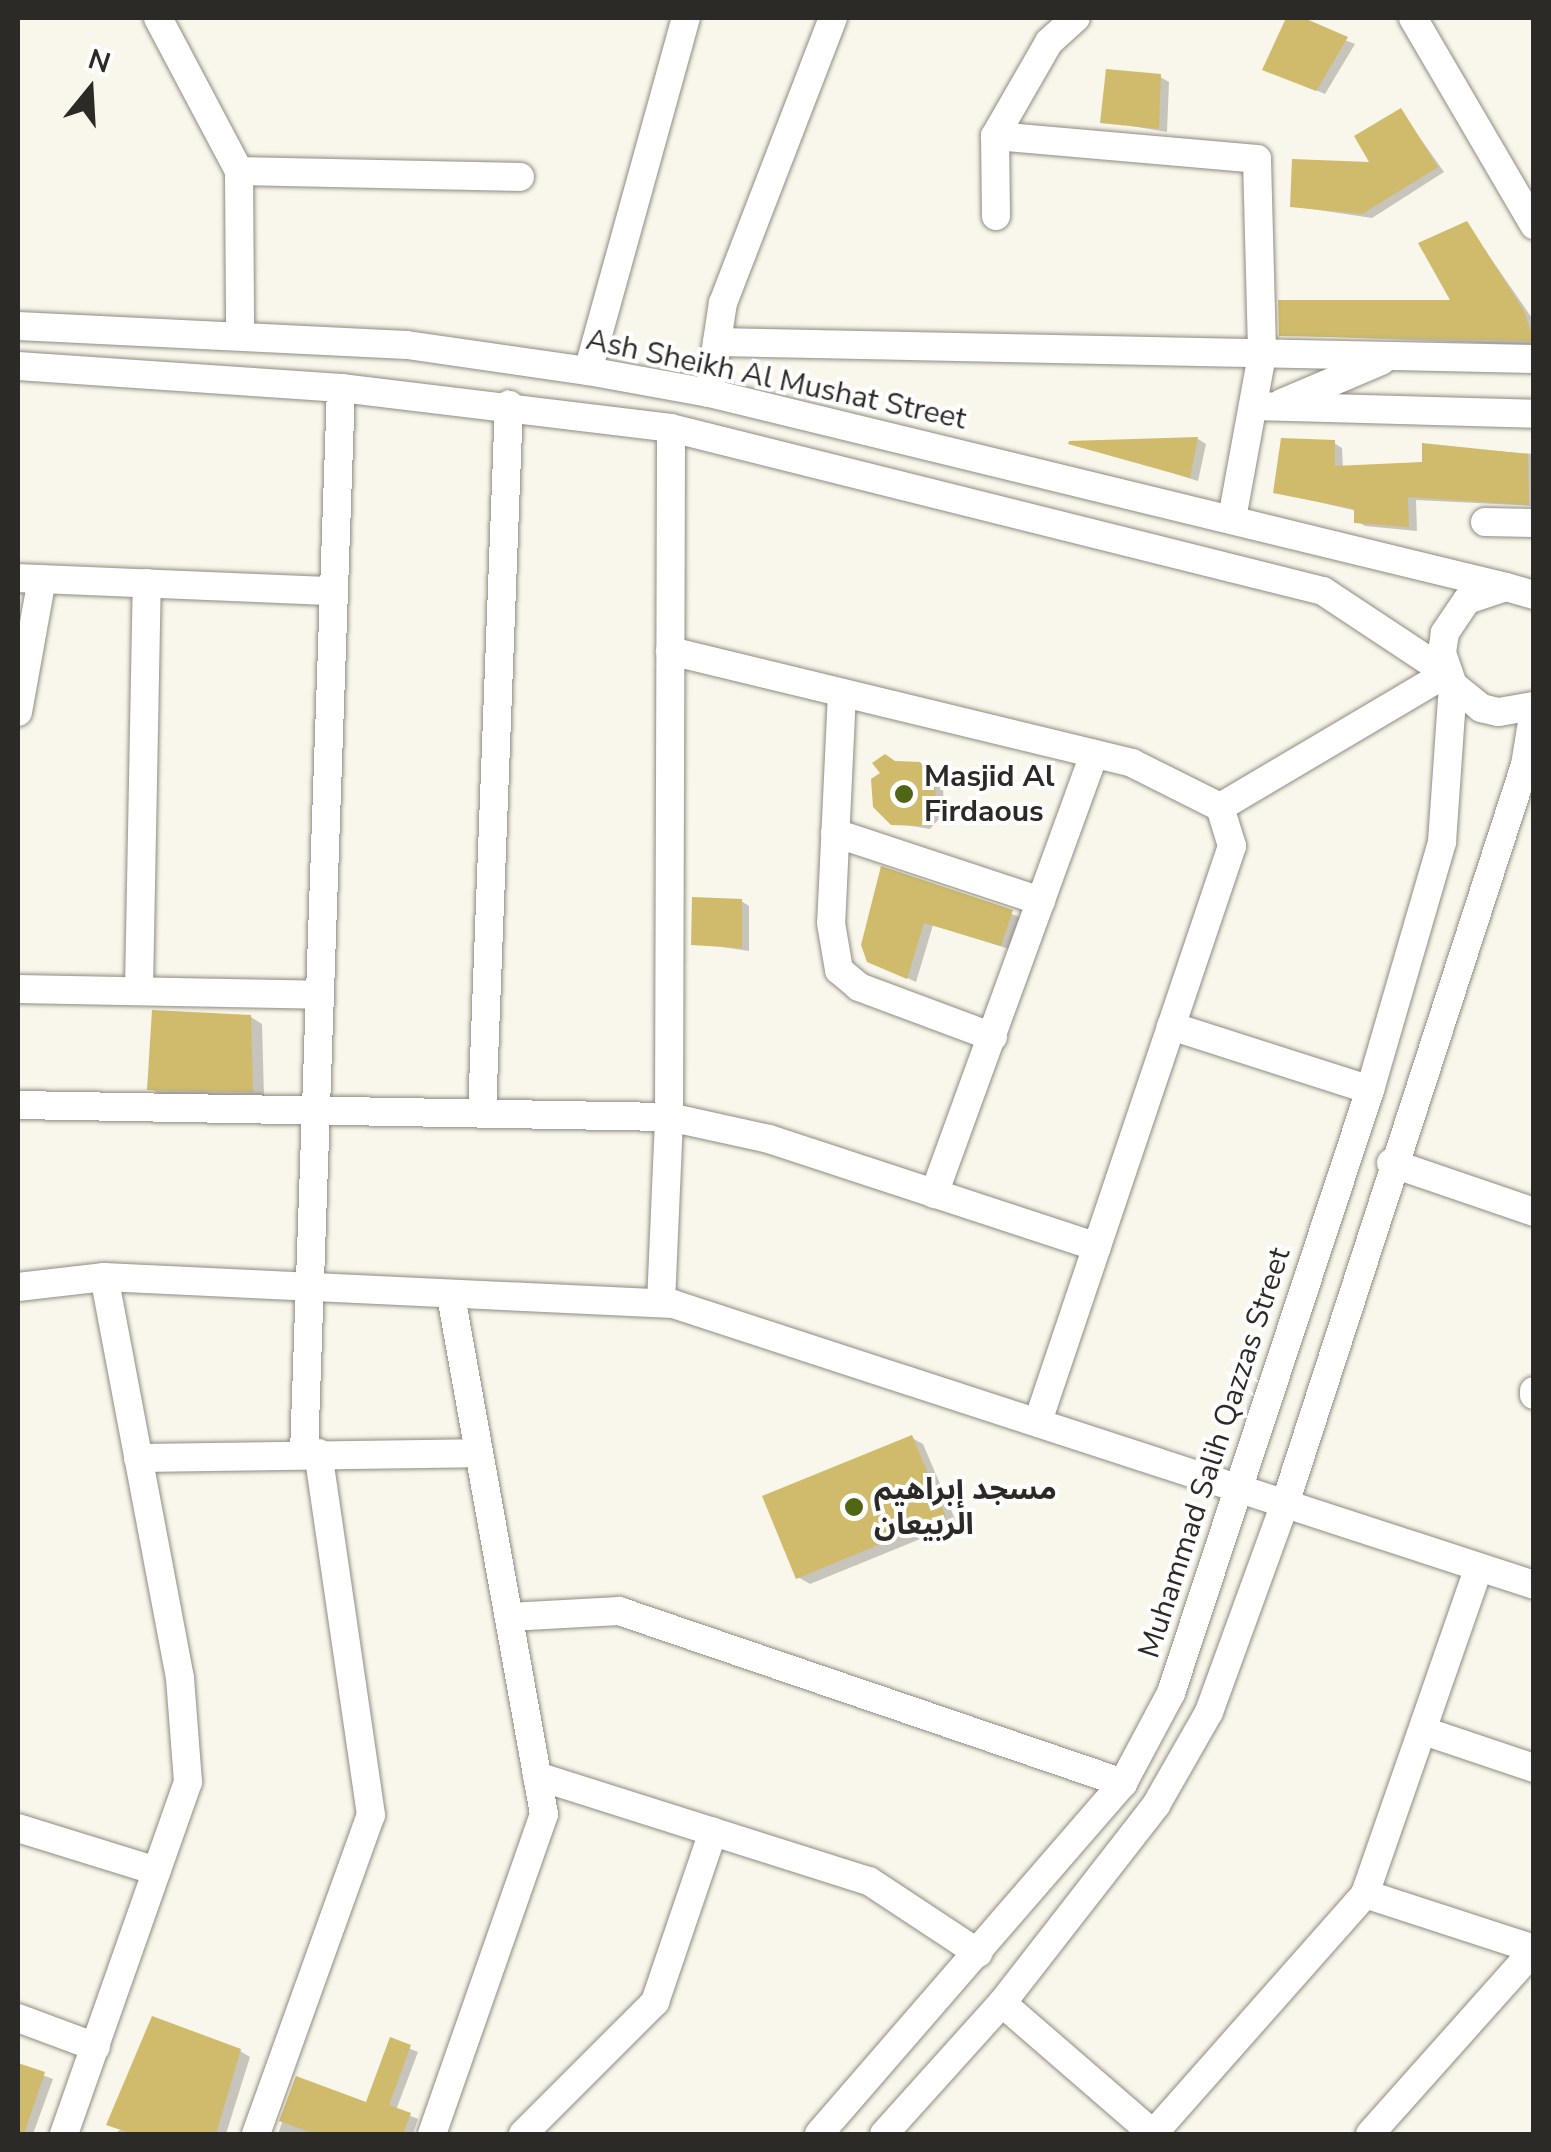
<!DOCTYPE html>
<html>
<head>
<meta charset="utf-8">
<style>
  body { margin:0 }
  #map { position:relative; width:1551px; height:2152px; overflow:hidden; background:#f9f6eb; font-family:"Nunito Sans","Noto Sans Arabic",sans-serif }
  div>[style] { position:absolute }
  .shadow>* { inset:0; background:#0003 }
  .building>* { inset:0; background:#cfbb6b }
  .roads { filter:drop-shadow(0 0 2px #8e8c82) drop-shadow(0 0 2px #8e8c82) }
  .minor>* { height:28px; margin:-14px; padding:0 14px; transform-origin:14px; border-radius:14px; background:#fff }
  .dots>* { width:28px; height:28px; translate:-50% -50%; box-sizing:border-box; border:5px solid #fff; border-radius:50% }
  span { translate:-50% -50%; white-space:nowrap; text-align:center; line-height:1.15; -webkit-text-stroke:8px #fff; paint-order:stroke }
  .street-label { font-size:30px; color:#2b2a26 }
  .poi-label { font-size:30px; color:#2b2a26; font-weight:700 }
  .left { translate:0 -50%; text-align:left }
  .frame { position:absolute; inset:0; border:20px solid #2b2a26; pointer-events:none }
  .north { position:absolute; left:40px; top:40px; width:100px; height:100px; -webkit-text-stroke:8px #fff; paint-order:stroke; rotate:18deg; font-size:28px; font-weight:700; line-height:40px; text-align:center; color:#2b2a26 }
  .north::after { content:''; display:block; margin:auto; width:35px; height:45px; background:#2b2a26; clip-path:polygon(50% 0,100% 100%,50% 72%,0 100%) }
</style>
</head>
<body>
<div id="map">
  <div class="shadow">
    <div style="clip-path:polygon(1289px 18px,1355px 44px,1325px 94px,1266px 69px)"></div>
    <div style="clip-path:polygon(1160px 77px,1169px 82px,1167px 132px,1102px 121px)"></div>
    <div style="clip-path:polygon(1401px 111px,1444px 172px,1372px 218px,1292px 206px,1374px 165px)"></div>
    <div style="clip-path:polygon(1467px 224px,1532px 318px,1534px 345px,1282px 335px,1454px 302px)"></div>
    <div style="clip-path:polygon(1198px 439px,1206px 444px,1198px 481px,1077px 443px)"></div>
    <div style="clip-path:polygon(1334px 443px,1342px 448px,1343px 468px,1425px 465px,1425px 446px,1534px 454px,1534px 506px,1416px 500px,1417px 531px,1365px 526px,1357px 521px,1357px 511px,1276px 492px)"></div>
    <div style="clip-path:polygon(897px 764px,919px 765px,943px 788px,944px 813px,930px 829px,893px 823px)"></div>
    <div style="clip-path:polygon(882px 870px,1020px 917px,1009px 949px,933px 925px,916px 982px,879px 965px)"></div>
    <div style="clip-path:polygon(741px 901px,749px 906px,749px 951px,694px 943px)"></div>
    <div style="clip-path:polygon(251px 1017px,262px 1024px,264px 1097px,161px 1095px,149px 1088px)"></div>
    <div style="clip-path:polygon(912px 1438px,923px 1444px,957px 1524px,810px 1584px,798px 1577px)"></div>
    <div style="clip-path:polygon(391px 2041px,418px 2052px,396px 2110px,418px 2119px,413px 2134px,278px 2134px,297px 2079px,368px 2105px)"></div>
    <div style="clip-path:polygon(240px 2051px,250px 2057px,226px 2134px,114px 2134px)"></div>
    <div style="clip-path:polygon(18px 2066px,53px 2079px,33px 2134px,18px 2134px)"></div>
  </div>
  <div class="building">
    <div style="clip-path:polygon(1286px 18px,1304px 18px,1348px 37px,1316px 91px,1262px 70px)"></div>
    <div style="clip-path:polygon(1106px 69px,1161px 74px,1159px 129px,1100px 123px)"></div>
    <div style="clip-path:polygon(1401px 108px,1438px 167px,1362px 214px,1290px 207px,1292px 159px,1369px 162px,1354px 136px)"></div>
    <div style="clip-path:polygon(1467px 221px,1524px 311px,1534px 341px,1279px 336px,1278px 300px,1450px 300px,1418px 243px)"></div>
    <div style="clip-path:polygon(1198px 437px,1190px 478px,1068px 444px,1069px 441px)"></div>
    <div style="clip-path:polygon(1281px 438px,1335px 440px,1335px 466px,1422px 462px,1422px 443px,1528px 454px,1529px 505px,1408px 497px,1409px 527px,1354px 523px,1354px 509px,1273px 493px)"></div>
    <div style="clip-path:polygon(885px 754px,895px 761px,920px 762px,935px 781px,936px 808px,921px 826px,891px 825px,873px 807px,871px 779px,880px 773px,872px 763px)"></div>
    <div style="clip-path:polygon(881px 866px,1013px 910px,1001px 946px,924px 923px,907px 979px,867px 962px,861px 945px)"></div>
    <div style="clip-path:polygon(692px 897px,742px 899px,742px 948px,691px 945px)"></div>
    <div style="clip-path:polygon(152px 1010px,251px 1015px,253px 1092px,147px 1090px)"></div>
    <div style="clip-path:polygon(912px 1435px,946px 1517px,796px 1579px,762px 1496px)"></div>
    <div style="clip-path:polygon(152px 2016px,241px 2049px,216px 2134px,133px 2134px,106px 2125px)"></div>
    <div style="clip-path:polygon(390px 2037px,411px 2045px,389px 2105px,411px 2113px,403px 2134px,315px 2134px,279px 2121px,296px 2076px,366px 2102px)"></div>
    <div style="clip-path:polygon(18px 2063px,45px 2072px,24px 2134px,18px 2134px)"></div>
  </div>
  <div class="roads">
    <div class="minor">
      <div style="left:158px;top:18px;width:173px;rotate:62.1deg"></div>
      <div style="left:239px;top:171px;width:163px;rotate:89.6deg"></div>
      <div style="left:1413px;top:18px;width:240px;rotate:59.7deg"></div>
      <div style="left:995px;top:136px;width:263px;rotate:5deg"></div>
      <div style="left:1257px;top:159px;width:196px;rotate:88.5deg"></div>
      <div style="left:1262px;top:355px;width:167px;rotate:100.4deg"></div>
      <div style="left:239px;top:171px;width:281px;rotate:1.2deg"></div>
      <div style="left:996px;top:216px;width:80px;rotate:-90.7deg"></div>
      <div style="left:995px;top:136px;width:108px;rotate:-60.1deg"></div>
      <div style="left:1049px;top:42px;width:36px;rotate:-42deg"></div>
      <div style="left:18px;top:326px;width:389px;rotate:2.8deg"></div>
      <div style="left:407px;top:345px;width:183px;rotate:8.2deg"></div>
      <div style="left:588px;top:371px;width:123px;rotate:10.3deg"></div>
      <div style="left:709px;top:393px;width:820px;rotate:13.68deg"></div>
      <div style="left:717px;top:342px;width:817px;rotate:1.19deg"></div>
      <div style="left:18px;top:366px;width:324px;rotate:3.9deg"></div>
      <div style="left:341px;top:388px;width:332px;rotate:6.9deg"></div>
      <div style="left:671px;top:428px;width:672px;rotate:14.04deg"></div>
      <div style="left:1323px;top:591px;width:149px;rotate:33.5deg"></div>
      <div style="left:1447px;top:673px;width:264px;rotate:149.4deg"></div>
      <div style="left:588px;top:371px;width:366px;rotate:-74.5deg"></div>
      <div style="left:709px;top:393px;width:91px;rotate:-81.2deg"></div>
      <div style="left:723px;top:303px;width:305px;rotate:-68.9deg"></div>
      <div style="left:1282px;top:403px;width:108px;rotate:-23deg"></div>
      <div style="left:1253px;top:406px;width:281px;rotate:1.6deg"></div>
      <div style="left:1485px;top:522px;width:49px;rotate:1.2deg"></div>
      <div style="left:18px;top:578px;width:314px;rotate:2.4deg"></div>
      <div style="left:1534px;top:595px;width:29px;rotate:-164deg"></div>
      <div style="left:1506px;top:587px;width:41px;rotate:161.6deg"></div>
      <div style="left:1467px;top:600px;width:40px;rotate:124deg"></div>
      <div style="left:1445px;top:633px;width:20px;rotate:99deg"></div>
      <div style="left:1442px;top:653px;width:34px;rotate:71deg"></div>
      <div style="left:1453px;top:685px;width:36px;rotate:39deg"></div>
      <div style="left:1481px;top:708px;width:18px;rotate:13deg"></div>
      <div style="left:1499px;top:712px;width:36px;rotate:-10deg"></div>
      <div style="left:670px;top:651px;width:475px;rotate:13.6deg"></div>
      <div style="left:1132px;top:763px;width:98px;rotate:26.6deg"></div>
      <div style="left:1220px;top:807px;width:41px;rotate:72.9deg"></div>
      <div style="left:1232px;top:846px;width:607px;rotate:108.64deg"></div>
      <div style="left:842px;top:693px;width:230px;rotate:92.7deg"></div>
      <div style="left:831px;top:923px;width:48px;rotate:80.3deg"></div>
      <div style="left:839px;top:970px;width:26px;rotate:40deg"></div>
      <div style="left:859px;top:987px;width:143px;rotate:20.5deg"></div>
      <div style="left:18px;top:712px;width:135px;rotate:-79.8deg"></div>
      <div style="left:835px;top:833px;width:217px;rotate:18.3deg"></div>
      <div style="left:18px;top:989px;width:301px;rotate:1.1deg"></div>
      <div style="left:139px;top:989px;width:406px;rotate:-88.9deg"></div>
      <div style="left:1171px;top:1026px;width:209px;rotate:17.8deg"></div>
      <div style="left:18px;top:1105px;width:651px;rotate:1.06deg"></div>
      <div style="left:669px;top:1117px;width:102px;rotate:12.4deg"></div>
      <div style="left:769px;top:1139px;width:345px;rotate:18.2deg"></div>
      <div style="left:482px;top:1113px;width:709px;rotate:-87.82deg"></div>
      <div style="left:1391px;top:1163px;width:151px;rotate:18.9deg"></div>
      <div style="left:934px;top:1194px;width:468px;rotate:-70deg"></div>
      <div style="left:18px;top:1287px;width:87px;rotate:-6.6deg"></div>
      <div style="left:104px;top:1277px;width:570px;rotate:2.72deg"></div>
      <div style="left:673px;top:1304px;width:906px;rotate:18.07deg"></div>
      <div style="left:661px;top:1303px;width:186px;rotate:-87.5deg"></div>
      <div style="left:669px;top:1117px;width:689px;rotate:-89.83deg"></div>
      <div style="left:1534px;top:1391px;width:4px;rotate:90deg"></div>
      <div style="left:304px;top:1453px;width:1066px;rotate:-88.01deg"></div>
      <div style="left:138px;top:1458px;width:341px;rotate:-0.8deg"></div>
      <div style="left:509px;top:1617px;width:110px;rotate:-3.1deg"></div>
      <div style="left:619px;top:1611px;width:533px;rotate:18.84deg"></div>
      <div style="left:1424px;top:1731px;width:116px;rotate:18.6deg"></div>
      <div style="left:537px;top:1776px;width:348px;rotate:17.6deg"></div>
      <div style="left:869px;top:1881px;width:131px;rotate:33.4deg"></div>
      <div style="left:18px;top:1828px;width:145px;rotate:17.2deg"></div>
      <div style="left:1365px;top:1894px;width:178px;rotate:18deg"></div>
      <div style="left:1002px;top:2003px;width:200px;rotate:40.9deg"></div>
      <div style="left:18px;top:2018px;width:83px;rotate:20.4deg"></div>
      <div style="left:64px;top:2134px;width:373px;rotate:-70.6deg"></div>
      <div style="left:188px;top:1782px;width:104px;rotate:-94.4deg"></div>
      <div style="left:180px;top:1678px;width:408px;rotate:-100.7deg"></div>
      <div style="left:256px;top:2134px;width:339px;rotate:-70.2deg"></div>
      <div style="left:371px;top:1815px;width:366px;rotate:-98.3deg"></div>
      <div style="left:432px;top:2134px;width:339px;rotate:-70.7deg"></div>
      <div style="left:544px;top:1814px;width:526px;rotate:-100.18deg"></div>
      <div style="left:523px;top:2134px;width:187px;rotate:-45deg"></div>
      <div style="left:655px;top:2002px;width:180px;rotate:-71.2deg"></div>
      <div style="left:819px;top:2134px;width:464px;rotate:-49.1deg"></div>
      <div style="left:1123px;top:1783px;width:102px;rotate:-61.9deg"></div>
      <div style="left:1171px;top:1693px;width:635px;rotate:-71.74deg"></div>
      <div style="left:1370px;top:1090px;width:258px;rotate:-73.8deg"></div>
      <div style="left:1442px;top:842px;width:157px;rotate:-86deg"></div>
      <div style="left:884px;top:2134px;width:176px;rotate:-48deg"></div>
      <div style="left:1002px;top:2003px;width:251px;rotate:-52.1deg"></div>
      <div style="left:1156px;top:1805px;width:107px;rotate:-60.3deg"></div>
      <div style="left:1209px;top:1712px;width:225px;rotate:-70deg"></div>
      <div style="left:1286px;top:1501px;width:774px;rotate:-72.01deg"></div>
      <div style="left:1525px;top:765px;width:56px;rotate:-80.7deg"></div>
      <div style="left:1153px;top:2134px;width:320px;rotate:-48.5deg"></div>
      <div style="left:1365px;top:1894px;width:346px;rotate:-70.8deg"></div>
      <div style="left:1370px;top:2134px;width:246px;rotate:-48.3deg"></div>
    </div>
  </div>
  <div class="dots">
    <div style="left:904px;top:794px;background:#506614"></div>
    <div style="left:854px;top:1507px;background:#506614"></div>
  </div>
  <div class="street-label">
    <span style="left:776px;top:380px;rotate:12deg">Ash Sheikh Al Mushat Street</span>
    <span style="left:1215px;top:1453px;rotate:-72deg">Muhammad Salih Qazzas Street</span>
  </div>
  <div class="poi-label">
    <span class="left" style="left:924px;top:794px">Masjid Al<br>Firdaous</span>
    <span class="left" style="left:874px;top:1507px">مسجد إبراهيم<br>الربيعان</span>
  </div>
  <div class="frame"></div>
  <div class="north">N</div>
</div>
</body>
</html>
